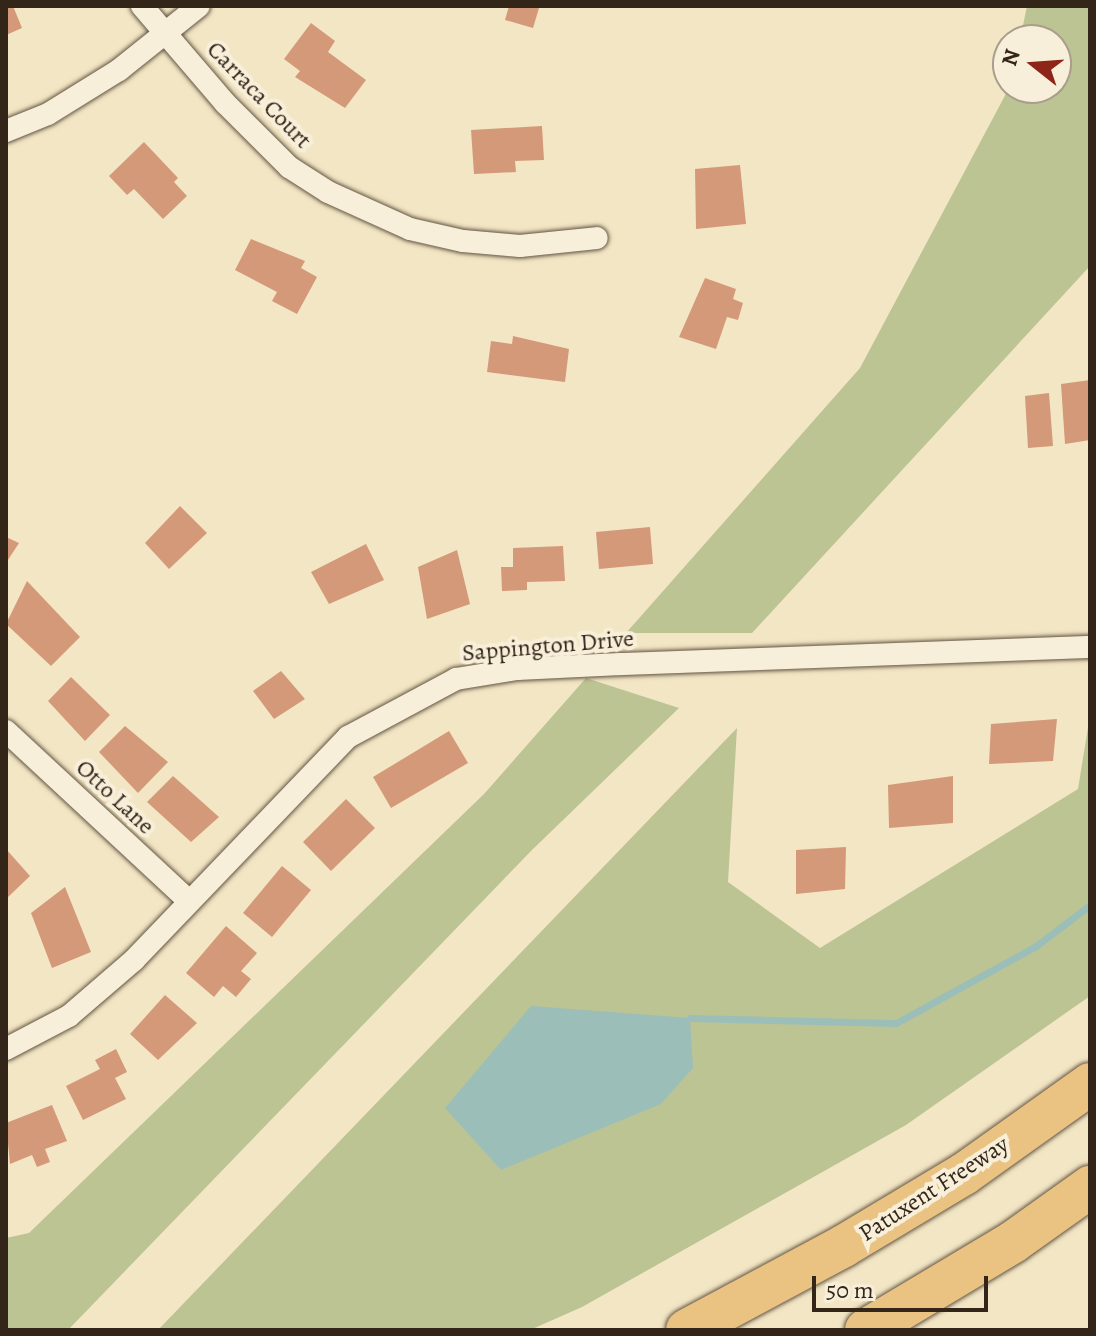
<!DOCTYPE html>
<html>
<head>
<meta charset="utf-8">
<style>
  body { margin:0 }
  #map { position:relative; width:1096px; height:1336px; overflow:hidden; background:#f3e6c4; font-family:Alegreya,serif }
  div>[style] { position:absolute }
  .green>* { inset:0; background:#bcc493 }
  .water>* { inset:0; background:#9cbeb8 }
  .stream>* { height:7px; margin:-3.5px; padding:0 3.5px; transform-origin:3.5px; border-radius:3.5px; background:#9cbeb8 }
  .building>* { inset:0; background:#d49978 }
  .roads { filter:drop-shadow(0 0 2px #635543) drop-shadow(0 0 2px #635543) }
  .street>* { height:22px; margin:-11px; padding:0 11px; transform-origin:11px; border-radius:11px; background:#f7efd9 }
  .highway>* { height:42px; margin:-21px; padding:0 21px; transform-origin:21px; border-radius:21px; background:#eac382 }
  span { translate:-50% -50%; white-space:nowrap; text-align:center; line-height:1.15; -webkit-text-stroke:8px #f7efd9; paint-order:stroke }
  .street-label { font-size:24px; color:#332518 }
  .frame { position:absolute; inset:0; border:8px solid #332518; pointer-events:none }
  .north { position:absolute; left:992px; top:24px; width:80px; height:80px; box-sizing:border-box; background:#f7efd9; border:2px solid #a99e8c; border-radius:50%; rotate:287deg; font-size:22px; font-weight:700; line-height:32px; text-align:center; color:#332518 }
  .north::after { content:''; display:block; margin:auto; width:28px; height:36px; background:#8f2418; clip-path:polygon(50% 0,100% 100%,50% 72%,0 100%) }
  .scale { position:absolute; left:812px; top:1276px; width:176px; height:36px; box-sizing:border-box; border:4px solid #332518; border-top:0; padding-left:10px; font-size:24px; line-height:28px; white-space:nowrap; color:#332518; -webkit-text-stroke:6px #f7efd9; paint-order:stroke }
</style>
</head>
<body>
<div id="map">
  <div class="green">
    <div style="clip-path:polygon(1027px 6px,1090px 6px,1090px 266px,752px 633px,626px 633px,860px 368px,1009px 88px,1056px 88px,1056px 40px,1020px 40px)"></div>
    <div style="clip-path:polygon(586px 678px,679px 708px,532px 850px,68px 1330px,6px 1330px,6px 1238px,29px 1233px,484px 794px)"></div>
    <div style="clip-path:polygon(1090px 715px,1090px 996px,906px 1125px,582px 1307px,530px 1330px,158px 1330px,737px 728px,728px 882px,820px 948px,1078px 789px)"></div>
  </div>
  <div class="water">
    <div style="clip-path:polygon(531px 1006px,690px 1018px,693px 1068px,661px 1104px,501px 1170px,445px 1108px)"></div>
  </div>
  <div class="stream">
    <div style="left:690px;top:1018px;width:206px;rotate:1.4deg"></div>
    <div style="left:896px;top:1023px;width:160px;rotate:-28.8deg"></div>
    <div style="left:1036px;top:946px;width:68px;rotate:-37.2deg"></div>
  </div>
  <div class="building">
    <div style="clip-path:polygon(6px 6px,13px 6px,22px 28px,6px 35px)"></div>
    <div style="clip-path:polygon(509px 6px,539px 8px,533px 28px,505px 20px)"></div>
    <div style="clip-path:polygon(311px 23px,335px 41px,328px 52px,366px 80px,345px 108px,295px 77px,300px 71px,284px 59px)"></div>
    <div style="clip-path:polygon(542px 126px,544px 160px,515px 161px,516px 172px,474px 174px,471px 130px)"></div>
    <div style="clip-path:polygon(144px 142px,178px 178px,174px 182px,187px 196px,163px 219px,134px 189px,127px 195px,109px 176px)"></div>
    <div style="clip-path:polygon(740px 165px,746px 224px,696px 229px,695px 169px)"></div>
    <div style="clip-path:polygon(251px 239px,305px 261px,301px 268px,317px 277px,297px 314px,272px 301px,277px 292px,235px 270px)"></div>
    <div style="clip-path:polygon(705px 278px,736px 289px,733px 299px,743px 303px,738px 320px,727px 317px,716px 349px,679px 337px)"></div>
    <div style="clip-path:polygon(513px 336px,569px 349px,565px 382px,487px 372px,491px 341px,512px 344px)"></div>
    <div style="clip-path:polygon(1090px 380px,1090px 440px,1065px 444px,1061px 384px)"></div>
    <div style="clip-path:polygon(1049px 393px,1053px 446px,1028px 448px,1025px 396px)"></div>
    <div style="clip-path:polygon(180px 506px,207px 533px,169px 569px,145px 543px)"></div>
    <div style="clip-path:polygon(650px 527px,653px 564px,599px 569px,596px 532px)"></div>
    <div style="clip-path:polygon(6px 537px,19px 543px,6px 563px)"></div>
    <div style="clip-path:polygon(366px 544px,384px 580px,329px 604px,311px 572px)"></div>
    <div style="clip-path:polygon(563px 546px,565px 581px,527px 582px,527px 590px,502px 591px,501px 567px,513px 567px,513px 548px)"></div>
    <div style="clip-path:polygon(457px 550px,470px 604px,427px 619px,418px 567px)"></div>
    <div style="clip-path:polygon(27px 581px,80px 637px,51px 666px,6px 624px)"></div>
    <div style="clip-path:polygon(281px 671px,305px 699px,274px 719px,253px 691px)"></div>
    <div style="clip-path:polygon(71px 677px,110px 715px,85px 741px,48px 701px)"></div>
    <div style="clip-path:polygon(1057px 719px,1053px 761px,989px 764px,991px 724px)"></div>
    <div style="clip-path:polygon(125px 726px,168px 762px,138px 793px,99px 752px)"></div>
    <div style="clip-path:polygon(449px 731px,468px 763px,391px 808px,373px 777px)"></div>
    <div style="clip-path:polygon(173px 776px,219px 817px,191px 842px,147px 802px)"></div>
    <div style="clip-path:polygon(953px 776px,953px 823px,889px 828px,888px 785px)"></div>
    <div style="clip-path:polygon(346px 799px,375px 828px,331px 871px,303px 842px)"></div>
    <div style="clip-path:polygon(846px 847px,845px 889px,796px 894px,796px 850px)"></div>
    <div style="clip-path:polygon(6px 849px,30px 876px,6px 899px)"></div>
    <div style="clip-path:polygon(282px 866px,311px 890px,272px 937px,243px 913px)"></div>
    <div style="clip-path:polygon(65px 887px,91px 952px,52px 968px,31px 913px)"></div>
    <div style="clip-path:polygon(226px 926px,257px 953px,241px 971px,251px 979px,236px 997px,223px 986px,214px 997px,186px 973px)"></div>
    <div style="clip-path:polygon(165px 995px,197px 1023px,158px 1060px,130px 1034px)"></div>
    <div style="clip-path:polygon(116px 1049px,127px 1072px,115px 1078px,126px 1099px,83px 1120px,66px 1086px,100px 1069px,95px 1060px)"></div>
    <div style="clip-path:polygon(52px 1105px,67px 1141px,45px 1149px,50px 1162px,37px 1167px,32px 1155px,10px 1164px,6px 1123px)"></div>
  </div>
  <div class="roads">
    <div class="street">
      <div style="left:142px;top:6px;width:128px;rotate:49.4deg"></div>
      <div style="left:225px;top:103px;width:91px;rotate:45deg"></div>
      <div style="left:289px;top:167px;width:46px;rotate:32.7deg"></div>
      <div style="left:328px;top:192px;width:90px;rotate:24.3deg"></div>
      <div style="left:410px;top:229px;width:54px;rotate:12.8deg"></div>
      <div style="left:463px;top:241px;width:57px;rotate:5deg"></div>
      <div style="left:520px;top:246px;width:77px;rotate:-5.9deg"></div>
      <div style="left:6px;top:131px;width:45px;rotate:-22deg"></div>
      <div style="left:48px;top:114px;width:84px;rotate:-31.8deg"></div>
      <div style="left:119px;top:70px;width:102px;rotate:-38.7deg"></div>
      <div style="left:6px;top:731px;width:250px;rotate:42.9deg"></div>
      <div style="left:6px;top:1049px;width:71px;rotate:-27.6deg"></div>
      <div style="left:69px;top:1016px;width:86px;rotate:-40.7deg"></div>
      <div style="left:134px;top:960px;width:309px;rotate:-46.2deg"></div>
      <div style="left:348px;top:737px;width:123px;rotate:-28.2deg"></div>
      <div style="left:456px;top:679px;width:62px;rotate:-9.3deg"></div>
      <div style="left:517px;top:669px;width:104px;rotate:-2.8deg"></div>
      <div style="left:621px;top:664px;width:469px;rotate:-2.1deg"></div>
    </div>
    <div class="highway">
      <div style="left:687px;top:1330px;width:176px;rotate:-28.2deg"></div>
      <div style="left:842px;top:1247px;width:142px;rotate:-30.9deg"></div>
      <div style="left:964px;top:1174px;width:155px;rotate:-35.5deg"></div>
      <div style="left:866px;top:1330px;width:171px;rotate:-30.9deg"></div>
      <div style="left:1013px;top:1242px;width:95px;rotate:-35.5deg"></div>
    </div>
  </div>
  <div class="street-label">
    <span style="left:259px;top:95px;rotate:46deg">Carraca Court</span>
    <span style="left:548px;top:646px;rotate:-5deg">Sappington Drive</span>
    <span style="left:115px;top:797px;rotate:43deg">Otto Lane</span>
    <span style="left:934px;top:1189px;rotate:-33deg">Patuxent Freeway</span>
  </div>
  <div class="frame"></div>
  <div class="north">N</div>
  <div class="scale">50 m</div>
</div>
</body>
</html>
